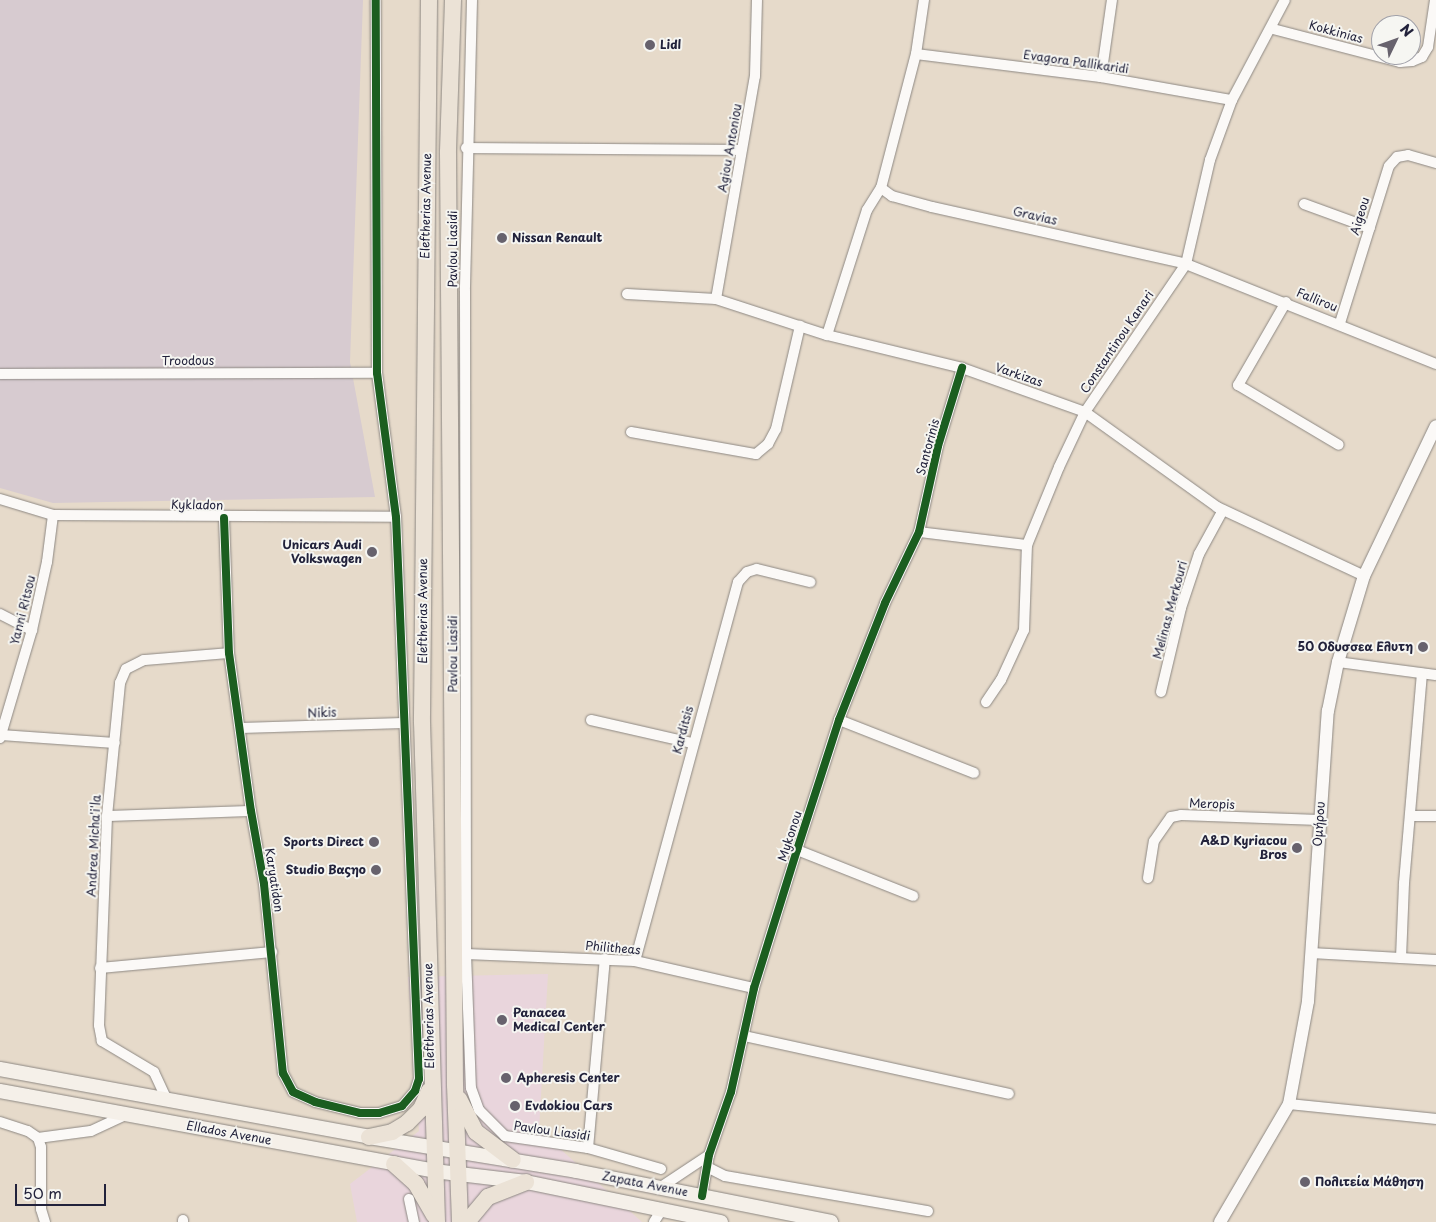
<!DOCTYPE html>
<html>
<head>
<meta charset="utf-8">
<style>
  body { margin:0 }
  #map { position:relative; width:1436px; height:1222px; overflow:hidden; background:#e6daca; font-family:"Playpen Sans",sans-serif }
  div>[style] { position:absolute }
  .built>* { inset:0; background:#e9d5dc }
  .industrial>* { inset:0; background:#d7cbd0 }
  .roads { filter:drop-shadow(0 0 1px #8d8883) drop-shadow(0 0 1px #8d8883) }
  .minor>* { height:10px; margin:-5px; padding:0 5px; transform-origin:5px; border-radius:5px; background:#fbf9f7 }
  .tertiary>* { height:12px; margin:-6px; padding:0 6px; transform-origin:6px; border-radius:6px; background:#fbf9f7 }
  .secondary>* { height:14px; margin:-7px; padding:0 7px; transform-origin:7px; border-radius:7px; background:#f5f0e9 }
  .trunk>* { height:16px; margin:-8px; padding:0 8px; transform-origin:8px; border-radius:8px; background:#ebe2d6 }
  .cycleway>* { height:8px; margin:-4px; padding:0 4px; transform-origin:4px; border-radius:4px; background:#1b5e20 }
  .dots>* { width:14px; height:14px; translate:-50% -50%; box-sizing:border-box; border:2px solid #f6f6f2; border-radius:50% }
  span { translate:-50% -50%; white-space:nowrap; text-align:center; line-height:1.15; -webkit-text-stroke:4px #f6f6f2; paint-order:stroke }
  .street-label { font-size:12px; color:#22223b }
  .poi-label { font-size:12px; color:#22223b; font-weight:700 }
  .left { translate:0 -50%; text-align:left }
  .right { translate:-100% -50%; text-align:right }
  .north { position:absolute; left:1371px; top:15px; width:50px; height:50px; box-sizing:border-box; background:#f6f6f2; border:1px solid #a1a1a9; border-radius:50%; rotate:48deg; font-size:14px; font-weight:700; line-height:20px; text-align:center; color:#22223b }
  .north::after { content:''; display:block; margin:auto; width:18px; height:22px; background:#67626d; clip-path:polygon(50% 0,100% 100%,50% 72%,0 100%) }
  .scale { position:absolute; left:15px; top:1184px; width:91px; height:22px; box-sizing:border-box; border:2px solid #22223b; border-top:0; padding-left:6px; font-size:15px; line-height:18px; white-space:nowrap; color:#22223b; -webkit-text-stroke:4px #f6f6f2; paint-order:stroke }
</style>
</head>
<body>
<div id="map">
  <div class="built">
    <div style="clip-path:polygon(548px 974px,539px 1130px,642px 1222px,357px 1222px,350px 1184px,419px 1131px,408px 977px)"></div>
  </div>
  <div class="industrial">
    <div style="clip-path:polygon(0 0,363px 0,350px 362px,375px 497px,53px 503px,0 488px)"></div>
  </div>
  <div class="roads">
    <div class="minor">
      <div style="left:472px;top:0;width:291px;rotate:91.4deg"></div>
      <div style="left:465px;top:291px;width:663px;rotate:89.91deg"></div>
      <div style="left:466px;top:954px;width:134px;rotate:87.9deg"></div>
      <div style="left:471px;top:1088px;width:23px;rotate:70deg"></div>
      <div style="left:479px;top:1110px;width:37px;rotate:45deg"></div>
      <div style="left:505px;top:1136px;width:84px;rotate:8.2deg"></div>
      <div style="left:588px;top:1148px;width:76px;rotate:16deg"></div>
      <div style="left:1273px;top:29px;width:131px;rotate:14.6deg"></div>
      <div style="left:1400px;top:62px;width:12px;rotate:-5deg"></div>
      <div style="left:1412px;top:61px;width:11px;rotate:-22deg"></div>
      <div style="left:1422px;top:57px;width:12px;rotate:-59deg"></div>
      <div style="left:1428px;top:47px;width:48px;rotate:-81.5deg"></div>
      <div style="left:916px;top:54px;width:186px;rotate:7.1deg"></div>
      <div style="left:1101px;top:77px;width:133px;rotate:10deg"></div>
      <div style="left:1101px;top:77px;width:78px;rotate:-81.9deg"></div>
      <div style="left:466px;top:148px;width:275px;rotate:0.4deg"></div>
      <div style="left:881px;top:188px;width:14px;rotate:36deg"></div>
      <div style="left:892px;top:196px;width:41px;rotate:15.4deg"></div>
      <div style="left:932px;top:207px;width:260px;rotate:12.6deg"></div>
      <div style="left:1186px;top:264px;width:269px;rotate:21.8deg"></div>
      <div style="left:1304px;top:204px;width:70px;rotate:20deg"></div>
      <div style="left:627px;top:294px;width:89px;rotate:3.2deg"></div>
      <div style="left:716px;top:299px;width:117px;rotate:18deg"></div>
      <div style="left:827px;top:335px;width:139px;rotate:13.7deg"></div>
      <div style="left:962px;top:368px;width:131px;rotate:19.7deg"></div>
      <div style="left:1085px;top:412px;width:163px;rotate:35.7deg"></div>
      <div style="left:1217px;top:507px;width:162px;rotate:25.1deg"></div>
      <div style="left:716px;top:299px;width:226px;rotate:-80.1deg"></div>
      <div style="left:755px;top:76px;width:76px;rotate:-88.5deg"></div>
      <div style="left:1286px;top:302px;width:96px;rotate:120deg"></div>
      <div style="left:1238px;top:385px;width:117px;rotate:30.7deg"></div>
      <div style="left:1340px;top:323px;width:164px;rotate:-72.7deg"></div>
      <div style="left:1389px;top:166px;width:12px;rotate:-48deg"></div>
      <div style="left:1397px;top:157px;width:11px;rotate:-10deg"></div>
      <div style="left:1408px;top:155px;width:29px;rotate:16deg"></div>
      <div style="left:827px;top:335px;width:131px;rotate:-72.3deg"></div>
      <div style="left:867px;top:210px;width:26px;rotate:-58deg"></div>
      <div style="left:881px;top:188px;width:138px;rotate:-75.4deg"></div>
      <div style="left:916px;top:54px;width:55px;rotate:-81.6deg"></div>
      <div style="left:0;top:374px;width:377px;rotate:-0.2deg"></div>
      <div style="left:631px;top:432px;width:127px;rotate:10deg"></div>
      <div style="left:756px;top:454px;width:16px;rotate:-40deg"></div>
      <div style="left:768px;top:444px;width:17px;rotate:-62deg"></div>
      <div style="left:776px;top:429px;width:106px;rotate:-76.9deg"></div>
      <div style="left:0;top:499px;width:55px;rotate:16.8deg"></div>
      <div style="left:53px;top:515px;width:343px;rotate:0.3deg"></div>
      <div style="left:224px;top:518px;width:135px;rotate:87.9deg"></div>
      <div style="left:229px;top:653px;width:160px;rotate:82.1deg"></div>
      <div style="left:251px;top:811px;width:74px;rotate:79.9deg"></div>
      <div style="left:264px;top:884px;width:190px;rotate:84.3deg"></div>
      <div style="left:283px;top:1073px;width:21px;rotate:62deg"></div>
      <div style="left:293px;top:1092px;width:24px;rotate:24deg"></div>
      <div style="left:315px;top:1102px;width:46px;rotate:13.7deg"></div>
      <div style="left:360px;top:1113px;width:19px"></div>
      <div style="left:379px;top:1113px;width:24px;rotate:-17deg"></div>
      <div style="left:402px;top:1106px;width:20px;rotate:-49deg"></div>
      <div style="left:415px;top:1091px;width:13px;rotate:-72deg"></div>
      <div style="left:419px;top:1079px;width:562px;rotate:-92.34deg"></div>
      <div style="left:396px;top:517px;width:145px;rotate:-97.5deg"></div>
      <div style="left:377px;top:373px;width:373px;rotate:-90.2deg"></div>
      <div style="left:919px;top:532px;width:109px;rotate:6.9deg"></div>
      <div style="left:0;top:614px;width:36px;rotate:27deg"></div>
      <div style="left:1338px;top:662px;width:99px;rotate:7.6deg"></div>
      <div style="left:1161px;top:692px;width:86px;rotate:-76.6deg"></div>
      <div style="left:1181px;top:608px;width:57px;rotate:-71.6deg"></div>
      <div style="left:1199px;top:554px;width:50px;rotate:-61.4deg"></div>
      <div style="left:986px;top:702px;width:27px;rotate:-56deg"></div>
      <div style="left:1001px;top:680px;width:55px;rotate:-65.3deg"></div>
      <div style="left:1024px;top:630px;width:85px;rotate:-88deg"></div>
      <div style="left:1027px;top:545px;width:84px;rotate:-67.7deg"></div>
      <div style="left:1059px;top:467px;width:61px;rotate:-64.7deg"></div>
      <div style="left:1085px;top:412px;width:179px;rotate:-55.7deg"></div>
      <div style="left:1186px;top:264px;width:107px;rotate:-77deg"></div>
      <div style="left:1210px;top:160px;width:64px;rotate:-69.9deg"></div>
      <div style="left:1232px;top:100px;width:113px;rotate:-62.1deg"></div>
      <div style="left:591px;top:720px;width:104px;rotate:12.8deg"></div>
      <div style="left:839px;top:720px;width:145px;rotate:21.4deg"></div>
      <div style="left:241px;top:728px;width:162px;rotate:-1.8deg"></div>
      <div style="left:1px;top:735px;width:114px;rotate:4deg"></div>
      <div style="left:0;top:738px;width:113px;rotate:-73.5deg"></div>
      <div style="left:32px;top:630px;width:70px;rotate:-77.6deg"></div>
      <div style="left:47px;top:562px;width:47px;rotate:-82.7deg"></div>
      <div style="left:107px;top:816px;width:144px;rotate:-2deg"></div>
      <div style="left:1410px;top:816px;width:26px"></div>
      <div style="left:797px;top:850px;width:125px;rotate:21.6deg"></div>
      <div style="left:1148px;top:878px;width:37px;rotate:-81deg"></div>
      <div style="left:1154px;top:841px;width:29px;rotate:-55deg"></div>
      <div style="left:1171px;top:817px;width:10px;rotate:-11deg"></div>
      <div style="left:1181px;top:815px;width:138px;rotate:2.1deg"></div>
      <div style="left:1311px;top:953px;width:125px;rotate:3.2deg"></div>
      <div style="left:466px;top:954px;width:169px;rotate:2.4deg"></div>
      <div style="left:635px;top:961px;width:122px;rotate:12.8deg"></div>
      <div style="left:1401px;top:958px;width:75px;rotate:-87.7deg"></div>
      <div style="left:1404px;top:883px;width:210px;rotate:-85.1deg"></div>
      <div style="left:635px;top:961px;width:393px;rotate:-74.8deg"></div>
      <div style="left:738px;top:582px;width:13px;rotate:-48deg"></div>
      <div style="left:747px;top:572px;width:10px;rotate:-17deg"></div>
      <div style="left:757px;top:569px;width:55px;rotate:13.8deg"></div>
      <div style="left:100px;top:968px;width:173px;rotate:-5.3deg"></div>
      <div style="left:744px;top:1036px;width:271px;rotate:12.3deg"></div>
      <div style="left:167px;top:1100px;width:31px;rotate:-115deg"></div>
      <div style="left:154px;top:1072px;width:61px;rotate:-149.2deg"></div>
      <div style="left:102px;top:1041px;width:16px;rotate:-101deg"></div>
      <div style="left:99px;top:1025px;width:209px;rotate:-87.8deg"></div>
      <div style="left:107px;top:816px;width:134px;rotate:-84.4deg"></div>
      <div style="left:120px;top:683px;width:15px;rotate:-67deg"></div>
      <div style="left:126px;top:669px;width:20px;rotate:-27deg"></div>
      <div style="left:144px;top:660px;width:85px;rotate:-4.7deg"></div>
      <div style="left:1289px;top:1104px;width:148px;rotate:5.8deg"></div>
      <div style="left:0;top:1122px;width:29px;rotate:18deg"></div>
      <div style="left:28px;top:1131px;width:12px;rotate:35deg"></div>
      <div style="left:38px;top:1138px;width:9px;rotate:72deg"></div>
      <div style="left:41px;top:1147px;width:62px;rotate:90deg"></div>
      <div style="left:41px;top:1209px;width:14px;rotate:73deg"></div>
      <div style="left:38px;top:1138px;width:53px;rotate:-7.5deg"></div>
      <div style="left:91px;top:1131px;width:38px;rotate:-25deg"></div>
      <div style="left:588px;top:1148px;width:190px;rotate:-84.9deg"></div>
      <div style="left:707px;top:1167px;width:20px;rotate:27deg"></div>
      <div style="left:725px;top:1176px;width:206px;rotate:9.8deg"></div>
      <div style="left:661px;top:1187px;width:58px;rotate:-33.7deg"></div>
      <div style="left:702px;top:1196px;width:42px;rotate:-80.3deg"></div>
      <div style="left:709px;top:1155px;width:67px;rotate:-70.8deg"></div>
      <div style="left:731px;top:1092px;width:107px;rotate:-77.5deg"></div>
      <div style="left:754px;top:988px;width:145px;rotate:-72.7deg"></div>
      <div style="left:797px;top:850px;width:137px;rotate:-72.1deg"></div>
      <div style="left:839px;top:720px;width:126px;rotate:-68.5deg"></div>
      <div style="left:885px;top:603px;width:79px;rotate:-64.4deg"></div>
      <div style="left:919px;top:532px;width:88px;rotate:-77.5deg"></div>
      <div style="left:938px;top:446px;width:82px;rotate:-72.9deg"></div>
      <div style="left:409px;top:1199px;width:24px;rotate:78deg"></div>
      <div style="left:183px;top:1220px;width:2px;rotate:90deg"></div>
      <div style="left:654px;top:1222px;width:15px;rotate:-58deg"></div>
    </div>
    <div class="tertiary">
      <div style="left:1220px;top:1222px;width:137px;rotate:-59.7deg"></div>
      <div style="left:1289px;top:1104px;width:105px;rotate:-79.5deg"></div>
      <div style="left:1308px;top:1001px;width:291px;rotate:-86.1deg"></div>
      <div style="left:1328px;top:711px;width:50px;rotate:-78.5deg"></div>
      <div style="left:1338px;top:662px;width:90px;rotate:-73.2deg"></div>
      <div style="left:1364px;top:576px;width:166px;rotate:-64.4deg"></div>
    </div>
    <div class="secondary">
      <div style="left:0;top:1069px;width:375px;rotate:10.4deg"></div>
      <div style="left:369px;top:1137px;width:210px;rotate:9.3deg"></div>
      <div style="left:576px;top:1171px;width:260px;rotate:11.3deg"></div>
      <div style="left:0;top:1091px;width:441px;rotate:10.4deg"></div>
      <div style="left:434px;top:1171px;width:93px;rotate:6.8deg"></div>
      <div style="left:526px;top:1182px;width:199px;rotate:11.6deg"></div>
    </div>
    <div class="trunk">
      <div style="left:429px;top:0;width:722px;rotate:90.56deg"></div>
      <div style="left:422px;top:722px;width:500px;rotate:88.28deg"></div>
      <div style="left:453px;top:0;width:153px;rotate:91.9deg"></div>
      <div style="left:448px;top:153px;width:932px;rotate:89.57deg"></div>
      <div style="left:455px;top:1085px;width:137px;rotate:87.9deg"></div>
      <div style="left:459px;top:1099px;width:37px;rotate:63deg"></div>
      <div style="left:476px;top:1132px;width:46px;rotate:37.1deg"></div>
      <div style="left:369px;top:1137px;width:24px;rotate:-12deg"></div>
      <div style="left:392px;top:1132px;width:17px;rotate:-31deg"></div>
      <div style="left:407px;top:1123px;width:20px;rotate:-45deg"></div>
      <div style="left:421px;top:1109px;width:20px;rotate:-66deg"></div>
      <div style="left:394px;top:1164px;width:30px;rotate:42deg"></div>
      <div style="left:416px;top:1184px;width:36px;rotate:60deg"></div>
      <div style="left:467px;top:1222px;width:33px;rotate:-50deg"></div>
      <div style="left:488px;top:1197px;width:41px;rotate:-21.5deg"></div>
    </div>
  </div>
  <div class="cycleway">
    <div style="left:224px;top:518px;width:135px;rotate:87.9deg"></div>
    <div style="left:229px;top:653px;width:160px;rotate:82.1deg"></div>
    <div style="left:251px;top:811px;width:74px;rotate:79.9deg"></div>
    <div style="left:264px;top:884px;width:190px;rotate:84.3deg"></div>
    <div style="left:283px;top:1073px;width:21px;rotate:62deg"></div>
    <div style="left:293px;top:1092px;width:24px;rotate:24deg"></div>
    <div style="left:315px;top:1102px;width:46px;rotate:13.7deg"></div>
    <div style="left:360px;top:1113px;width:19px"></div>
    <div style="left:379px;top:1113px;width:24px;rotate:-17deg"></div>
    <div style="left:402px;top:1106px;width:20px;rotate:-49deg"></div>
    <div style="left:415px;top:1091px;width:13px;rotate:-72deg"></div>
    <div style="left:419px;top:1079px;width:562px;rotate:-92.34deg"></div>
    <div style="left:396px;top:517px;width:145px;rotate:-97.5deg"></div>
    <div style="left:377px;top:373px;width:373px;rotate:-90.2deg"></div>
    <div style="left:702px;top:1196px;width:42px;rotate:-80.3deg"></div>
    <div style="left:709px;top:1155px;width:67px;rotate:-70.8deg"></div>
    <div style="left:731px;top:1092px;width:107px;rotate:-77.5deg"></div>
    <div style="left:754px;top:988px;width:145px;rotate:-72.7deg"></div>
    <div style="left:797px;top:850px;width:137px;rotate:-72.1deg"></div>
    <div style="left:839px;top:720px;width:126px;rotate:-68.5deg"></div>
    <div style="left:885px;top:603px;width:79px;rotate:-64.4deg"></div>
    <div style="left:919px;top:532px;width:88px;rotate:-77.5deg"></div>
    <div style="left:938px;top:446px;width:82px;rotate:-72.9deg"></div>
  </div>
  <div class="dots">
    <div style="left:650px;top:45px;background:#67626d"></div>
    <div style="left:502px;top:238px;background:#67626d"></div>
    <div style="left:372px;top:552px;background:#67626d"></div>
    <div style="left:1423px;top:647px;background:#67626d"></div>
    <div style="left:374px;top:842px;background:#67626d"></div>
    <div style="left:1297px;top:848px;background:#67626d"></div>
    <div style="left:376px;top:870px;background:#67626d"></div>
    <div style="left:502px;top:1020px;background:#67626d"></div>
    <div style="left:506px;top:1078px;background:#67626d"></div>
    <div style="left:515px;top:1106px;background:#67626d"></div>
    <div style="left:1305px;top:1182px;background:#67626d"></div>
  </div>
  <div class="street-label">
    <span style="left:1336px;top:32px;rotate:15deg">Kokkinias</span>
    <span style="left:1076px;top:62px;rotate:8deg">Evagora Pallikaridi</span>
    <span style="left:730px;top:148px;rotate:-80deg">Agiou Antoniou</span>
    <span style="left:426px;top:206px;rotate:-89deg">Eleftherias Avenue</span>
    <span style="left:1035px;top:216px;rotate:13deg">Gravias</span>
    <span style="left:1360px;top:216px;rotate:-73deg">Aigeou</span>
    <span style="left:453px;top:249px;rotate:-90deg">Pavlou Liasidi</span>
    <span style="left:1317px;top:300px;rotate:22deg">Fallirou</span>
    <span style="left:1117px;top:342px;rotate:-56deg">Constantinou Kanari</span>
    <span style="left:188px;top:361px">Troodous</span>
    <span style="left:1019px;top:375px;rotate:19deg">Varkizas</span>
    <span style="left:928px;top:447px;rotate:-75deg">Santorinis</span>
    <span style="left:197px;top:505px;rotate:1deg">Kykladon</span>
    <span style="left:23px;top:610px;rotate:-76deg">Yanni Ritsou</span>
    <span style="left:1170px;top:610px;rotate:-75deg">Melinas Merkouri</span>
    <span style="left:423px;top:611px;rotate:-90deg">Eleftherias Avenue</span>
    <span style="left:453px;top:654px;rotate:-90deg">Pavlou Liasidi</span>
    <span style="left:322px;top:713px;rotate:-2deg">Nikis</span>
    <span style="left:683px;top:730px;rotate:-75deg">Karditsis</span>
    <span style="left:1212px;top:804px;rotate:2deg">Meropis</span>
    <span style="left:1319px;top:824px;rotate:-86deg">Ομήρου</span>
    <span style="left:790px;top:836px;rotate:-72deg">Mykonou</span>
    <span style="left:94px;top:846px;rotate:-87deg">Andrea Micha'i'la</span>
    <span style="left:274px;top:880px;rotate:81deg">Karyatidon</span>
    <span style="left:613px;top:948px;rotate:5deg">Philitheas</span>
    <span style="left:429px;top:1016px;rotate:-91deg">Eleftherias Avenue</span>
    <span style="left:552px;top:1131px;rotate:8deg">Pavlou Liasidi</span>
    <span style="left:229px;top:1133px;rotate:10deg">Ellados Avenue</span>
    <span style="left:645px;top:1184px;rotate:11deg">Zapata Avenue</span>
  </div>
  <div class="poi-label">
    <span class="left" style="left:660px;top:45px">Lidl</span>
    <span class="left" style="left:512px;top:238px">Nissan Renault</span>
    <span class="right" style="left:362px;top:552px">Unicars Audi<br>Volkswagen</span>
    <span class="right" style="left:1413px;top:647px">50 Οδυσσεα Ελυτη</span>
    <span class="right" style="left:1287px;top:848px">A&amp;D Kyriacou<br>Bros</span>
    <span class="right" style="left:364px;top:842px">Sports Direct</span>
    <span class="right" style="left:366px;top:870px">Studio Βαςηο</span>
    <span class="left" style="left:513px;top:1020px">Panacea<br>Medical Center</span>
    <span class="left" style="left:517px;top:1078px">Apheresis Center</span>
    <span class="left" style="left:525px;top:1106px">Evdokiou Cars</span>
    <span class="left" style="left:1315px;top:1182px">Πολιτεία Μάθηση</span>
  </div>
  <div class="north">N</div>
  <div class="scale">50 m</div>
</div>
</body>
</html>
